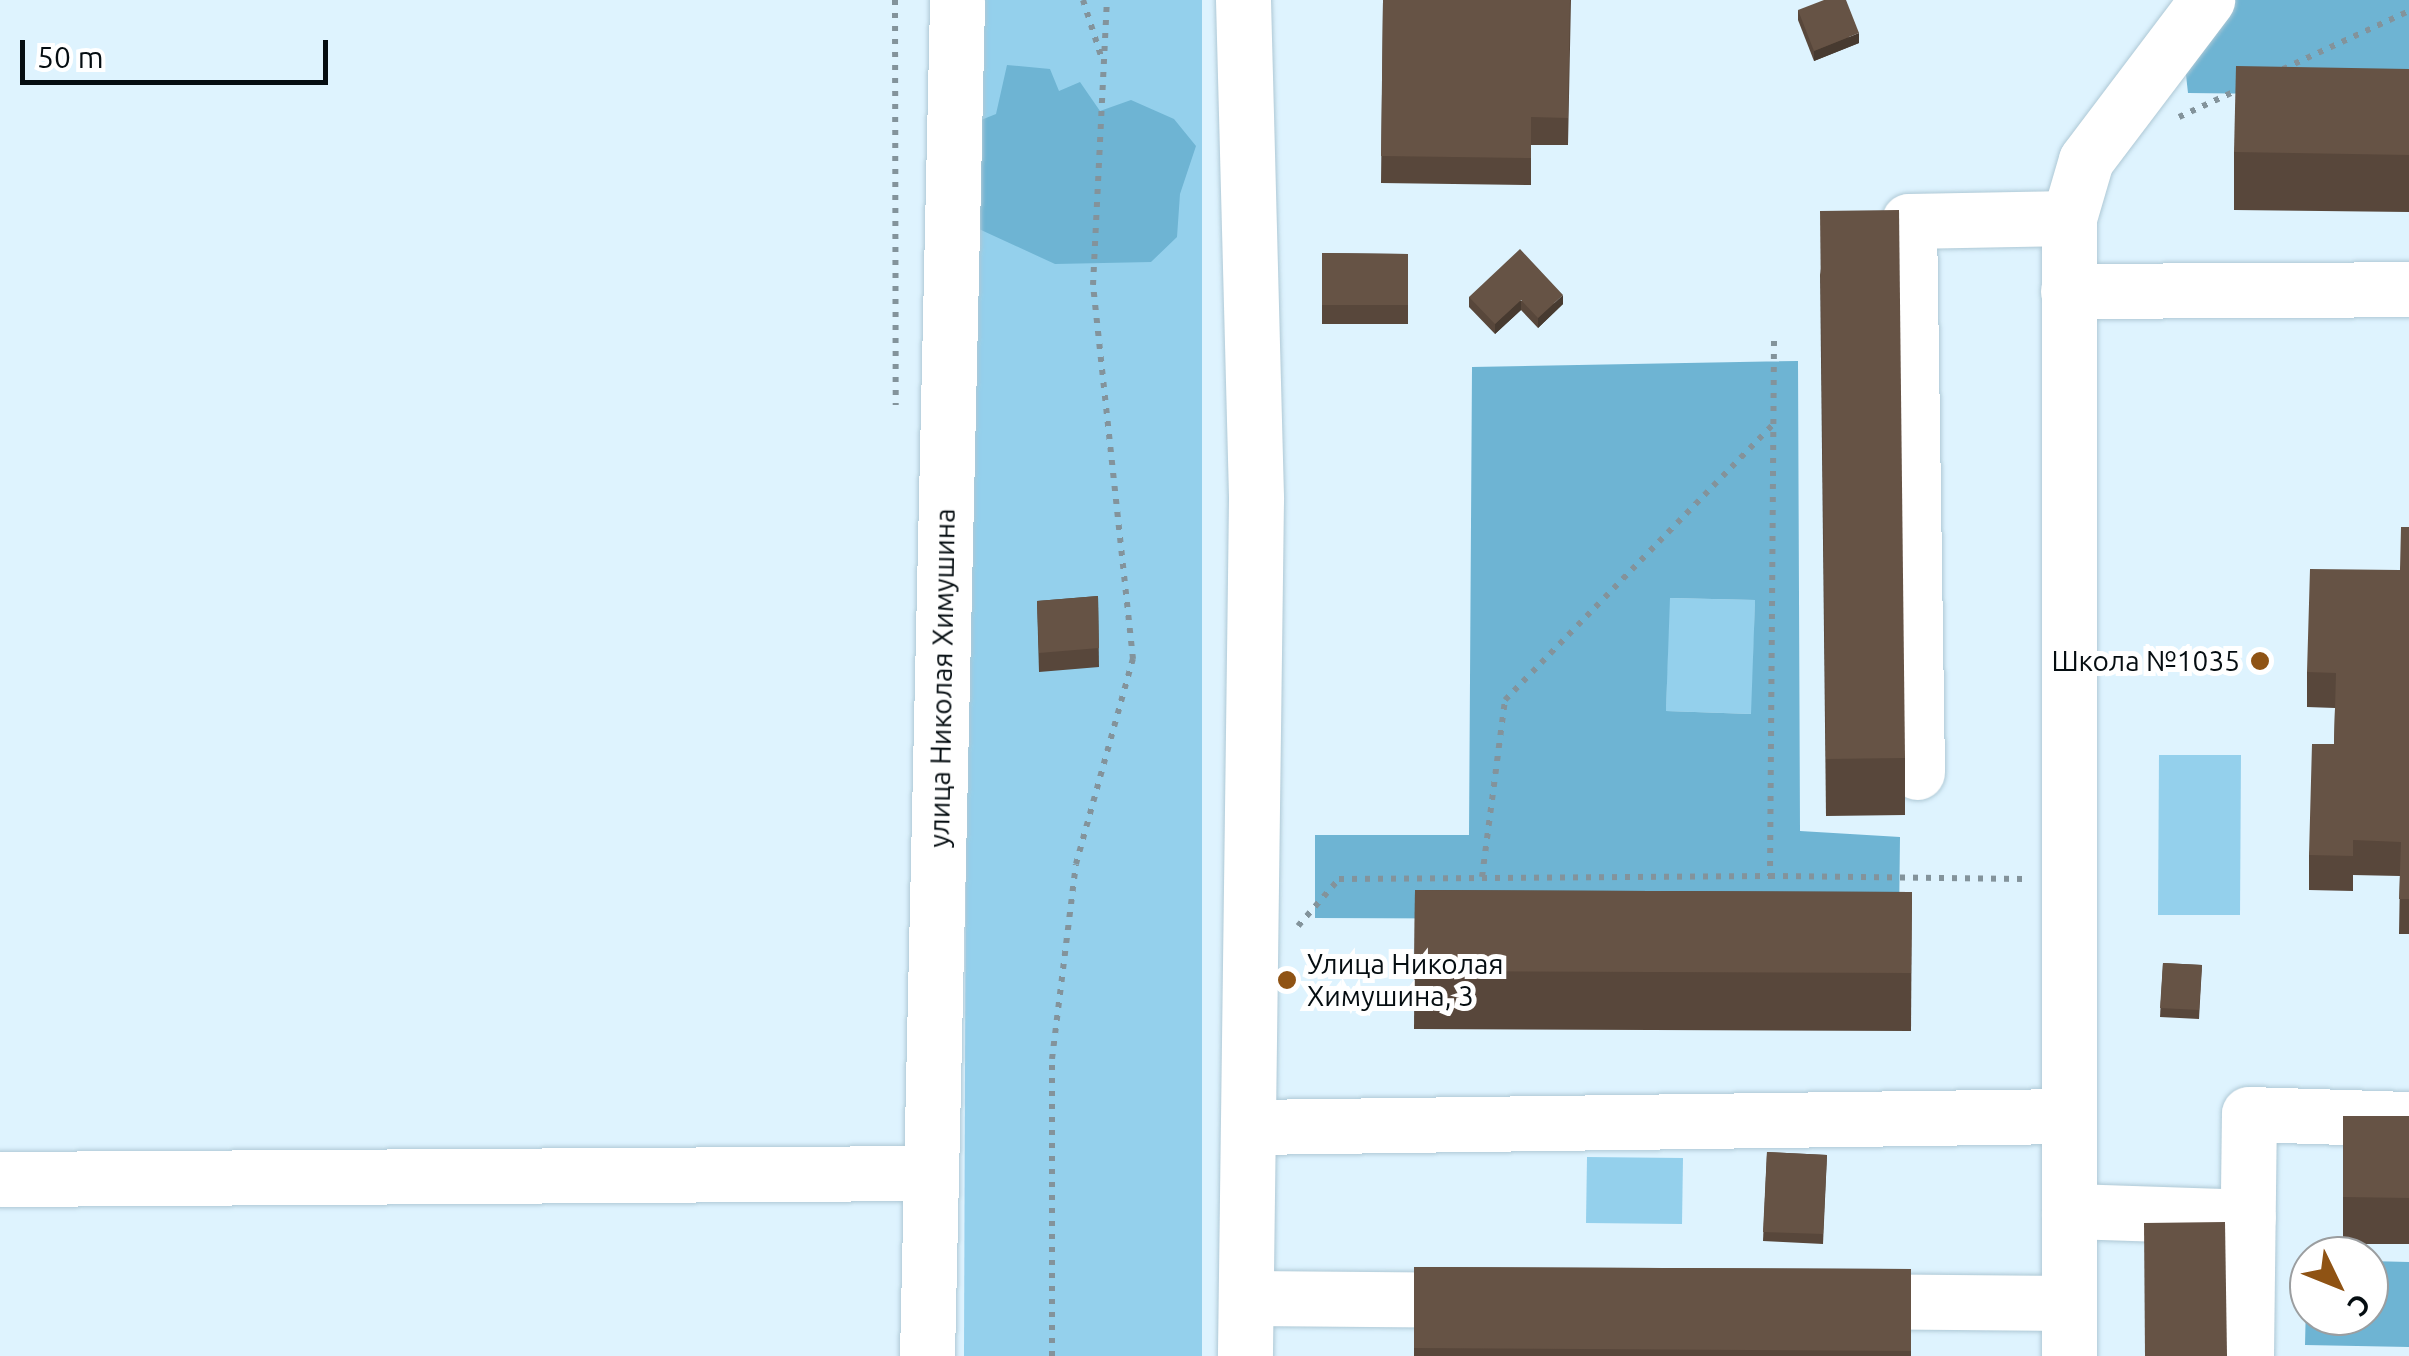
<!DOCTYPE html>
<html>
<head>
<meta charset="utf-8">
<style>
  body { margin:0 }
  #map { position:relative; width:2409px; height:1356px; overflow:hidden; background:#def3fe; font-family:Ubuntu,sans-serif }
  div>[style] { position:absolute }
  .green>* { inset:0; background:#94d0ec }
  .forest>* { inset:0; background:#6eb4d3 }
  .path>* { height:6px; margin-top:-3px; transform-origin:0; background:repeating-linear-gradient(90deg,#83939b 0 5px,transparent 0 13px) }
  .roads { filter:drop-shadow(0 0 2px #aec8d5) drop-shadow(0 0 2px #aec8d5) }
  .minor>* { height:55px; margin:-27.5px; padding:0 27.5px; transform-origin:27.5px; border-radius:27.5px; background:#fff }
  .major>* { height:55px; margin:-27.5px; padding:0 27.5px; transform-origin:27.5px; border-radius:27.5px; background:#fff }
  .wall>* { inset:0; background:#58473b }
  .shaded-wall>* { inset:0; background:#473a30 }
  .building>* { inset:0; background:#665345 }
  .dots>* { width:28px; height:28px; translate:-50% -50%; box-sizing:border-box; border:5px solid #fff; border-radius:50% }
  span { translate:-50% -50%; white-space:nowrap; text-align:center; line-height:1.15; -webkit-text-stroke:10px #fff; paint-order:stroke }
  .poi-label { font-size:28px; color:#050d11 }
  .right { translate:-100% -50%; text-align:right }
  .left { translate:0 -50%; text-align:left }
  .street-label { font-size:28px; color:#050d11 }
  .north { position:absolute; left:2289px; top:1236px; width:100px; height:100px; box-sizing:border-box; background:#fff; border:2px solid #9b9ea0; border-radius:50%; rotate:133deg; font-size:28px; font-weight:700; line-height:40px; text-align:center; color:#050d11 }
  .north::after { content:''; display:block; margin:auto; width:35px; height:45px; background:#8f5314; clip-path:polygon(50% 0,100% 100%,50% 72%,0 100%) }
  .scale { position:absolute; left:20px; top:40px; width:308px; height:45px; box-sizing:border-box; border:5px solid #050d11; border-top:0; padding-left:12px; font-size:30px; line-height:35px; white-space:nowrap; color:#050d11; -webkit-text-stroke:8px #fff; paint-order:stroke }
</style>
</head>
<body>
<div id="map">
  <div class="green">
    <div style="clip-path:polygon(981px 0,1202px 0,1202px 1356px,964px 1356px,968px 224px)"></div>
    <div style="clip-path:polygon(1669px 598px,1755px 600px,1752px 714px,1666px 711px)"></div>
    <div style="clip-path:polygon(2159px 755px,2241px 755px,2240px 915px,2158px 915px)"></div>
    <div style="clip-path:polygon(1587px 1157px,1683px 1158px,1682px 1224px,1586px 1223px)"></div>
  </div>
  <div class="forest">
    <div style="clip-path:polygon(2228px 0,2409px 0,2409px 109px,2274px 94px,2188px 93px,2184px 57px)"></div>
    <div style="clip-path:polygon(1007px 65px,1050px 69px,1059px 91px,1080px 82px,1100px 111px,1131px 100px,1174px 119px,1196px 146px,1180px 194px,1177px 237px,1151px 262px,1055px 264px,968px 224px,976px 122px,996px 114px)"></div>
    <div style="clip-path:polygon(evenodd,1798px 361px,1800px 831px,1900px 837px,1899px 920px,1315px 918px,1315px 835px,1469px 835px,1472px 367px,1798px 361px,1670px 598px,1755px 600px,1751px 714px,1666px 711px,1670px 598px)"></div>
    <div style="clip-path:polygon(2307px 1260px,2309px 1316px,2369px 1316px,2369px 1261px,2409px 1262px,2409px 1347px,2305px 1345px)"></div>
  </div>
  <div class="path">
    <div style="left:895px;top:0;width:405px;rotate:89.9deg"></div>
    <div style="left:1083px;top:0;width:59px;rotate:72.2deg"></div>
    <div style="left:2283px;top:69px;width:139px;rotate:-24.7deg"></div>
    <div style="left:2179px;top:117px;width:67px;rotate:-24.7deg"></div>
    <div style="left:1774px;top:341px;width:535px;rotate:90.43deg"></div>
    <div style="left:1770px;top:876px;width:254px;rotate:0.7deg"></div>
    <div style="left:1482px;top:877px;width:178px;rotate:-82.6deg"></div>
    <div style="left:1505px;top:700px;width:385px;rotate:-45.8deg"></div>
    <div style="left:1298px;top:926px;width:62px;rotate:-48.9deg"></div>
    <div style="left:1339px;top:879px;width:431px;rotate:-0.4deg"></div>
    <div style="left:1052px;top:1356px;width:297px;rotate:-90deg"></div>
    <div style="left:1052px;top:1059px;width:196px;rotate:-83deg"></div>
    <div style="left:1076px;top:864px;width:213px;rotate:-74.5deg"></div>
    <div style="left:1133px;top:659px;width:376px;rotate:-96.1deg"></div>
    <div style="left:1093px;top:285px;width:285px;rotate:-87.2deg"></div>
  </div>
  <div class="roads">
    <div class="minor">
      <div style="left:2068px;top:291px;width:341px;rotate:-0.3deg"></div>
      <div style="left:1917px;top:772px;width:551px;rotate:-90.83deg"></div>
      <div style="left:1909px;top:221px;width:160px;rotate:-1.1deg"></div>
      <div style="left:1250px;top:1127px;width:818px;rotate:-0.77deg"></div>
      <div style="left:0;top:1179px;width:931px;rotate:-0.37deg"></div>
      <div style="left:2069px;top:1211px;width:179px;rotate:1.9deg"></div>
      <div style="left:1247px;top:1298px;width:244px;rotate:0.5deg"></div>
      <div style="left:1837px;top:1301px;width:232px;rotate:0.5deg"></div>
      <div style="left:2069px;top:1356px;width:1138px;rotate:-90deg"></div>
      <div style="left:2069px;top:218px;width:60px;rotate:-73.7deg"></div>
      <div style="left:2086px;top:160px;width:201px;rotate:-52.9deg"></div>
      <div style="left:2246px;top:1356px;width:242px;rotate:-89.3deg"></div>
      <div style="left:2249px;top:1114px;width:160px;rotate:1.8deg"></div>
    </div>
    <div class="major">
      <div style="left:1243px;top:0;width:499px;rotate:88.5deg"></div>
      <div style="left:1256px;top:499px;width:857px;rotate:90.74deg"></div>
      <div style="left:927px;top:1356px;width:1356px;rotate:-88.73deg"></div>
    </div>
  </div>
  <div class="wall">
    <div style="clip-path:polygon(1383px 0,1571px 0,1568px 145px,1531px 145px,1531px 185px,1381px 183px)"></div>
    <div style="clip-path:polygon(1798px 10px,1859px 43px,1814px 61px,1798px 20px)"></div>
    <div style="clip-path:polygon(2409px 69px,2409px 212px,2234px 210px,2234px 152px)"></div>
    <div style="clip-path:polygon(1322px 253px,1408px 254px,1408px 324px,1322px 324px)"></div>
    <div style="clip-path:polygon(1820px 269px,1905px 758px,1905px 815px,1826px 816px)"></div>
    <div style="clip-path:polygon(1469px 297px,1563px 304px,1538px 328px,1521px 310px,1495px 334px,1469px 307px)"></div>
    <div style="clip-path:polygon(2409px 527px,2409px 934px,2399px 934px,2400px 876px,2353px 875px,2353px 891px,2309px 890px,2309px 855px,2334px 744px,2335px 708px,2307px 707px,2307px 672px,2400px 570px)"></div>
    <div style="clip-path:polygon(1098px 596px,1099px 667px,1039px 672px,1037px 601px)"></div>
    <div style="clip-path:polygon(1415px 890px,1912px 892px,1911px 1031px,1414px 1029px)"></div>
    <div style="clip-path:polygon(2163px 963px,2202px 965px,2199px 1019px,2160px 1017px)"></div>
    <div style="clip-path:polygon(2343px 1116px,2409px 1116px,2409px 1244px,2343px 1244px)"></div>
    <div style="clip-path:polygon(1767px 1152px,1827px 1155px,1823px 1244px,1763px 1241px)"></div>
    <div style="clip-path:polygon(1414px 1267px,1911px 1269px,1911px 1356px,1414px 1356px)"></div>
  </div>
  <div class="shaded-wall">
    <div style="clip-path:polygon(1859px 33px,1859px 43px,1814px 61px,1814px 51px)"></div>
    <div style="clip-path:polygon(1563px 295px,1563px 304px,1538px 328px,1538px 318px)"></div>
    <div style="clip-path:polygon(1521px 300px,1521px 310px,1495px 334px,1495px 324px)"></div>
  </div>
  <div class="building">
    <div style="clip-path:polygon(1383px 0,1570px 0,1568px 118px,1531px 117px,1531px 158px,1381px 156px)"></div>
    <div style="clip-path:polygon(1824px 0,1846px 0,1859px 33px,1814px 51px,1798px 10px)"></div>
    <div style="clip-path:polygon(2236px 66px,2409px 69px,2409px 155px,2234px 152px)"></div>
    <div style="clip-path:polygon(1899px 210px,1905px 758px,1826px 759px,1820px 211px)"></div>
    <div style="clip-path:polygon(1520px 249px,1563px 295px,1538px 318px,1521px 300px,1495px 324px,1469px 297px)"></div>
    <div style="clip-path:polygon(1322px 253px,1408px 254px,1408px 305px,1322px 305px)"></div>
    <div style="clip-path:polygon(2401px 527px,2409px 527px,2409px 899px,2399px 899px,2401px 842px,2353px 840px,2353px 856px,2309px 855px,2312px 744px,2334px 744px,2336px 673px,2307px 672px,2310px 569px,2400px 570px)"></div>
    <div style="clip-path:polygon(1098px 596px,1099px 648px,1039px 653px,1037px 601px)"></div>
    <div style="clip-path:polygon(1415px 890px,1912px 892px,1911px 973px,1414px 971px)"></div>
    <div style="clip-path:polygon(2163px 963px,2202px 965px,2199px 1010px,2160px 1008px)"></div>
    <div style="clip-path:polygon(2343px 1116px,2409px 1116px,2409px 1198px,2343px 1197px)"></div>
    <div style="clip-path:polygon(1767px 1152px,1827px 1155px,1823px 1234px,1763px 1232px)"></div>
    <div style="clip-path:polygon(2225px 1222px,2227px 1356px,2145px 1356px,2144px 1223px)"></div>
    <div style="clip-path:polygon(1414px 1267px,1911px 1269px,1911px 1351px,1414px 1348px)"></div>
  </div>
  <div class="dots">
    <div style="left:2260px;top:661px;background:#8f5314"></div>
    <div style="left:1287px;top:980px;background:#8f5314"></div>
  </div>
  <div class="poi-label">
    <span class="right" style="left:2240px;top:661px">Школа №1035</span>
    <span class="left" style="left:1307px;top:980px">Улица Николая<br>Химушина, 3</span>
  </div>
  <div class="street-label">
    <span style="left:942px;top:678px;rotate:-89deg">улица Николая Химушина</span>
  </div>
  <div class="north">С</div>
  <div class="scale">50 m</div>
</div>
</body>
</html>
